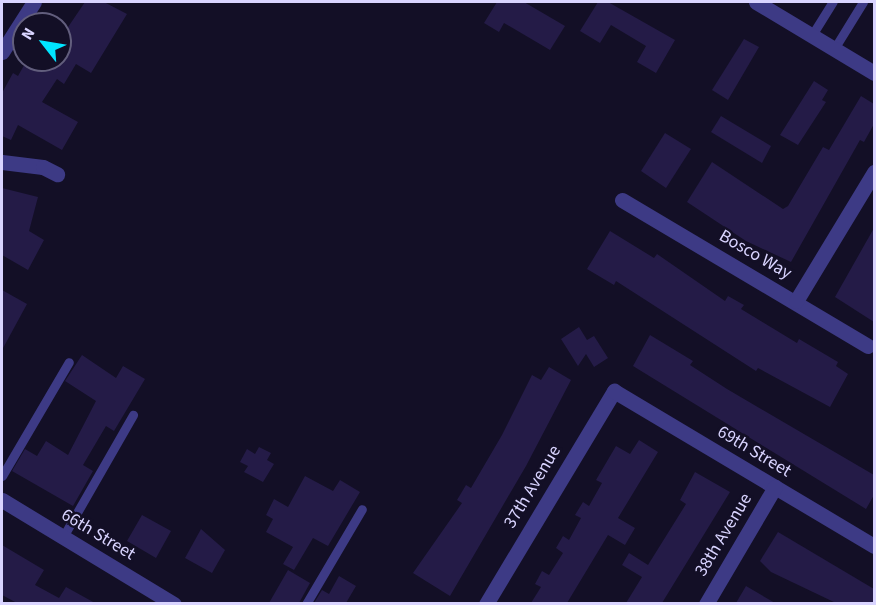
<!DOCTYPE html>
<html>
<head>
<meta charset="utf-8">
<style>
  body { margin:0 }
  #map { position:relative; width:876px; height:605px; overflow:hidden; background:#130f26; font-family:"Source Sans 3",sans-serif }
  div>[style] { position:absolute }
  .building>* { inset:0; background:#241b47 }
  .service>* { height:9px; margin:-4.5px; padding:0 4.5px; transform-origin:4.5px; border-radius:4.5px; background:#3d3a85 }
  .minor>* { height:15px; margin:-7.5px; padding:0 7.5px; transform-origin:7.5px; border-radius:7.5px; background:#3d3a85 }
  span { translate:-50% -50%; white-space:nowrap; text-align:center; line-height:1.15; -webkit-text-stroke:5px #130f26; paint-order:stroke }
  .street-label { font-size:18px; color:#d9d4ff }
  .frame { position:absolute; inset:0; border:3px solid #d9d4ff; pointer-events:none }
  .north { position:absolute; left:12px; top:12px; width:60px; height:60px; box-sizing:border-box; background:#130f26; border:2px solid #625e7d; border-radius:50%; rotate:301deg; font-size:16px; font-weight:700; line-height:24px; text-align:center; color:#d9d4ff }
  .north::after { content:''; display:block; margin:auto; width:21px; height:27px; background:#00e5ff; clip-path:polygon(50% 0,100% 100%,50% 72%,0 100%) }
</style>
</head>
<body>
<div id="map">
  <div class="building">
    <div style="clip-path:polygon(85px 2px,104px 2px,127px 14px,91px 73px,76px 64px,64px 84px,57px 79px,42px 102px,78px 122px,62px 150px,18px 125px,11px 140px,2px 136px,2px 93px,13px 73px,18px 76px,27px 60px,60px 60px,60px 39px)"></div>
    <div style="clip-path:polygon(497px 2px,524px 2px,565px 26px,550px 50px,504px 23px,499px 32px,484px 23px)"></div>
    <div style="clip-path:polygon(598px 2px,608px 2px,675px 40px,656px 73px,637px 62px,646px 46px,611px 25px,600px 43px,580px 31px)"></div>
    <div style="clip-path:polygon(744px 39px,759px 47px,728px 100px,712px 90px)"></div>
    <div style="clip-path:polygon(814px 81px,828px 90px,822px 100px,826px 102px,798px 145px,780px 135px)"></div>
    <div style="clip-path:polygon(861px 96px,874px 104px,874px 124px,864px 142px,860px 140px,791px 262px,746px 241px,687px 202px,712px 162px,783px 209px,788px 206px,823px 147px,829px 150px)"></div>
    <div style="clip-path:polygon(721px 116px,771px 146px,762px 163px,711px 132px)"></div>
    <div style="clip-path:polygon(665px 133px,691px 149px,666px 188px,641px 171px)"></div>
    <div style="clip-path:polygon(2px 188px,38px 197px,29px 231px,44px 240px,28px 270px,2px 255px)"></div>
    <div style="clip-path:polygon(874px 228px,874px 322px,835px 297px)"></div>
    <div style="clip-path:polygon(610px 231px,654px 258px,657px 254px,725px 301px,728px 296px,744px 305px,741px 309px,797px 343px,799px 339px,838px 362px,836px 366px,848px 374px,830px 407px,758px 368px,756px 371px,616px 281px,614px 285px,587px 269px)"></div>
    <div style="clip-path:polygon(2px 290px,27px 304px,2px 350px)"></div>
    <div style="clip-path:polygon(579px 327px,587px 340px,594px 336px,608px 358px,594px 367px,586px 354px,578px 366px,561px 339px)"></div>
    <div style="clip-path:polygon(650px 335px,693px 361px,690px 365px,727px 389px,874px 475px,874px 495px,866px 509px,633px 366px)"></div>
    <div style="clip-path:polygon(82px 355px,116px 378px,123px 366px,145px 379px,114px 431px,106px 426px,83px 465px,93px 471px,73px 506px,12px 471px,25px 449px,37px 456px,46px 441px,68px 455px,96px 401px,65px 381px)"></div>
    <div style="clip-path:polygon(549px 367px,571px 380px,526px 466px,450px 596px,413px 573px,462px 503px,457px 500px,466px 485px,471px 488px,502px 435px,532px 375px,541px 380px)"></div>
    <div style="clip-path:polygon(639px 440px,658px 452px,618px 518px,635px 528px,625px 545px,608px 535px,567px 603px,531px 603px,541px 587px,535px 584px,542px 571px,549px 575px,563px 553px,556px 548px,563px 536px,569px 540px,581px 518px,575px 515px,583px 502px,589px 506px,602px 483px,596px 480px,616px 446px,630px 454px)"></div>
    <div style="clip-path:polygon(259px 447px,271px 453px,267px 460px,274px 464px,263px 482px,244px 472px,248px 466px,240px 462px,247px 449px,255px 454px)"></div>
    <div style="clip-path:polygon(695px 472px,730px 492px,662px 603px,626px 603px,642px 577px,622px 565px,629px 553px,648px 565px,686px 504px,680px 500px)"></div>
    <div style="clip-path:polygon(305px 476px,333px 491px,340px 480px,360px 492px,328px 546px,313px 538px,294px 570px,283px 564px,293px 547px,266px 532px,273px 519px,266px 515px,274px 499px,288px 507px)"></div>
    <div style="clip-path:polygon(142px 515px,171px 531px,156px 558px,127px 541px)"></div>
    <div style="clip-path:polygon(201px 529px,225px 550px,212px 573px,185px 558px)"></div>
    <div style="clip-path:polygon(778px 532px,874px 589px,874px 603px,836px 603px,771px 572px,760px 561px)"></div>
    <div style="clip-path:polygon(2px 545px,44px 570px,35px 585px,59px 598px,66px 587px,95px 603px,17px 603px,2px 595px)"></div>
    <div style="clip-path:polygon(288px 570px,310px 583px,299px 603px,269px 603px)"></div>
    <div style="clip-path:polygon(339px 576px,356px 586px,346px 603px,314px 603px,322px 590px,329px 594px)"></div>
    <div style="clip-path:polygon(746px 586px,775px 603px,736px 603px)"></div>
  </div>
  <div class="service">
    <div style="left:812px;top:35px;width:39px;rotate:-58deg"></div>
    <div style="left:834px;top:49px;width:55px;rotate:-58.3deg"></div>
    <div style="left:2px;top:476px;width:132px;rotate:-59.6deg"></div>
    <div style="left:63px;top:537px;width:141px;rotate:-60.2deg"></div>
    <div style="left:306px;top:604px;width:110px;rotate:-59.5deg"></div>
  </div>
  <div class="minor">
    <div style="left:756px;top:2px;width:138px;rotate:31deg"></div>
    <div style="left:2px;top:52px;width:59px;rotate:-57.4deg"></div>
    <div style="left:2px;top:162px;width:41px;rotate:7deg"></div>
    <div style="left:43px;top:167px;width:16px;rotate:27deg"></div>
    <div style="left:622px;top:200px;width:286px;rotate:30.7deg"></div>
    <div style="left:796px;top:301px;width:151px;rotate:-58.8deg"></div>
    <div style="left:2px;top:500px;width:201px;rotate:31.2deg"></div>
    <div style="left:486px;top:604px;width:249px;rotate:-59deg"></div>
    <div style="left:614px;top:391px;width:303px;rotate:30.8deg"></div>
    <div style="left:706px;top:604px;width:136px;rotate:-59.5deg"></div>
  </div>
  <div class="street-label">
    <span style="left:755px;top:255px;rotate:30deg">Bosco Way</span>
    <span style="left:754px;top:452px;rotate:31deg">69th Street</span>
    <span style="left:533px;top:487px;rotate:-59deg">37th Avenue</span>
    <span style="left:98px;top:535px;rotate:31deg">66th Street</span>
    <span style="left:724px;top:535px;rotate:-59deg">38th Avenue</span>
  </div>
  <div class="frame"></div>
  <div class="north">N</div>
</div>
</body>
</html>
